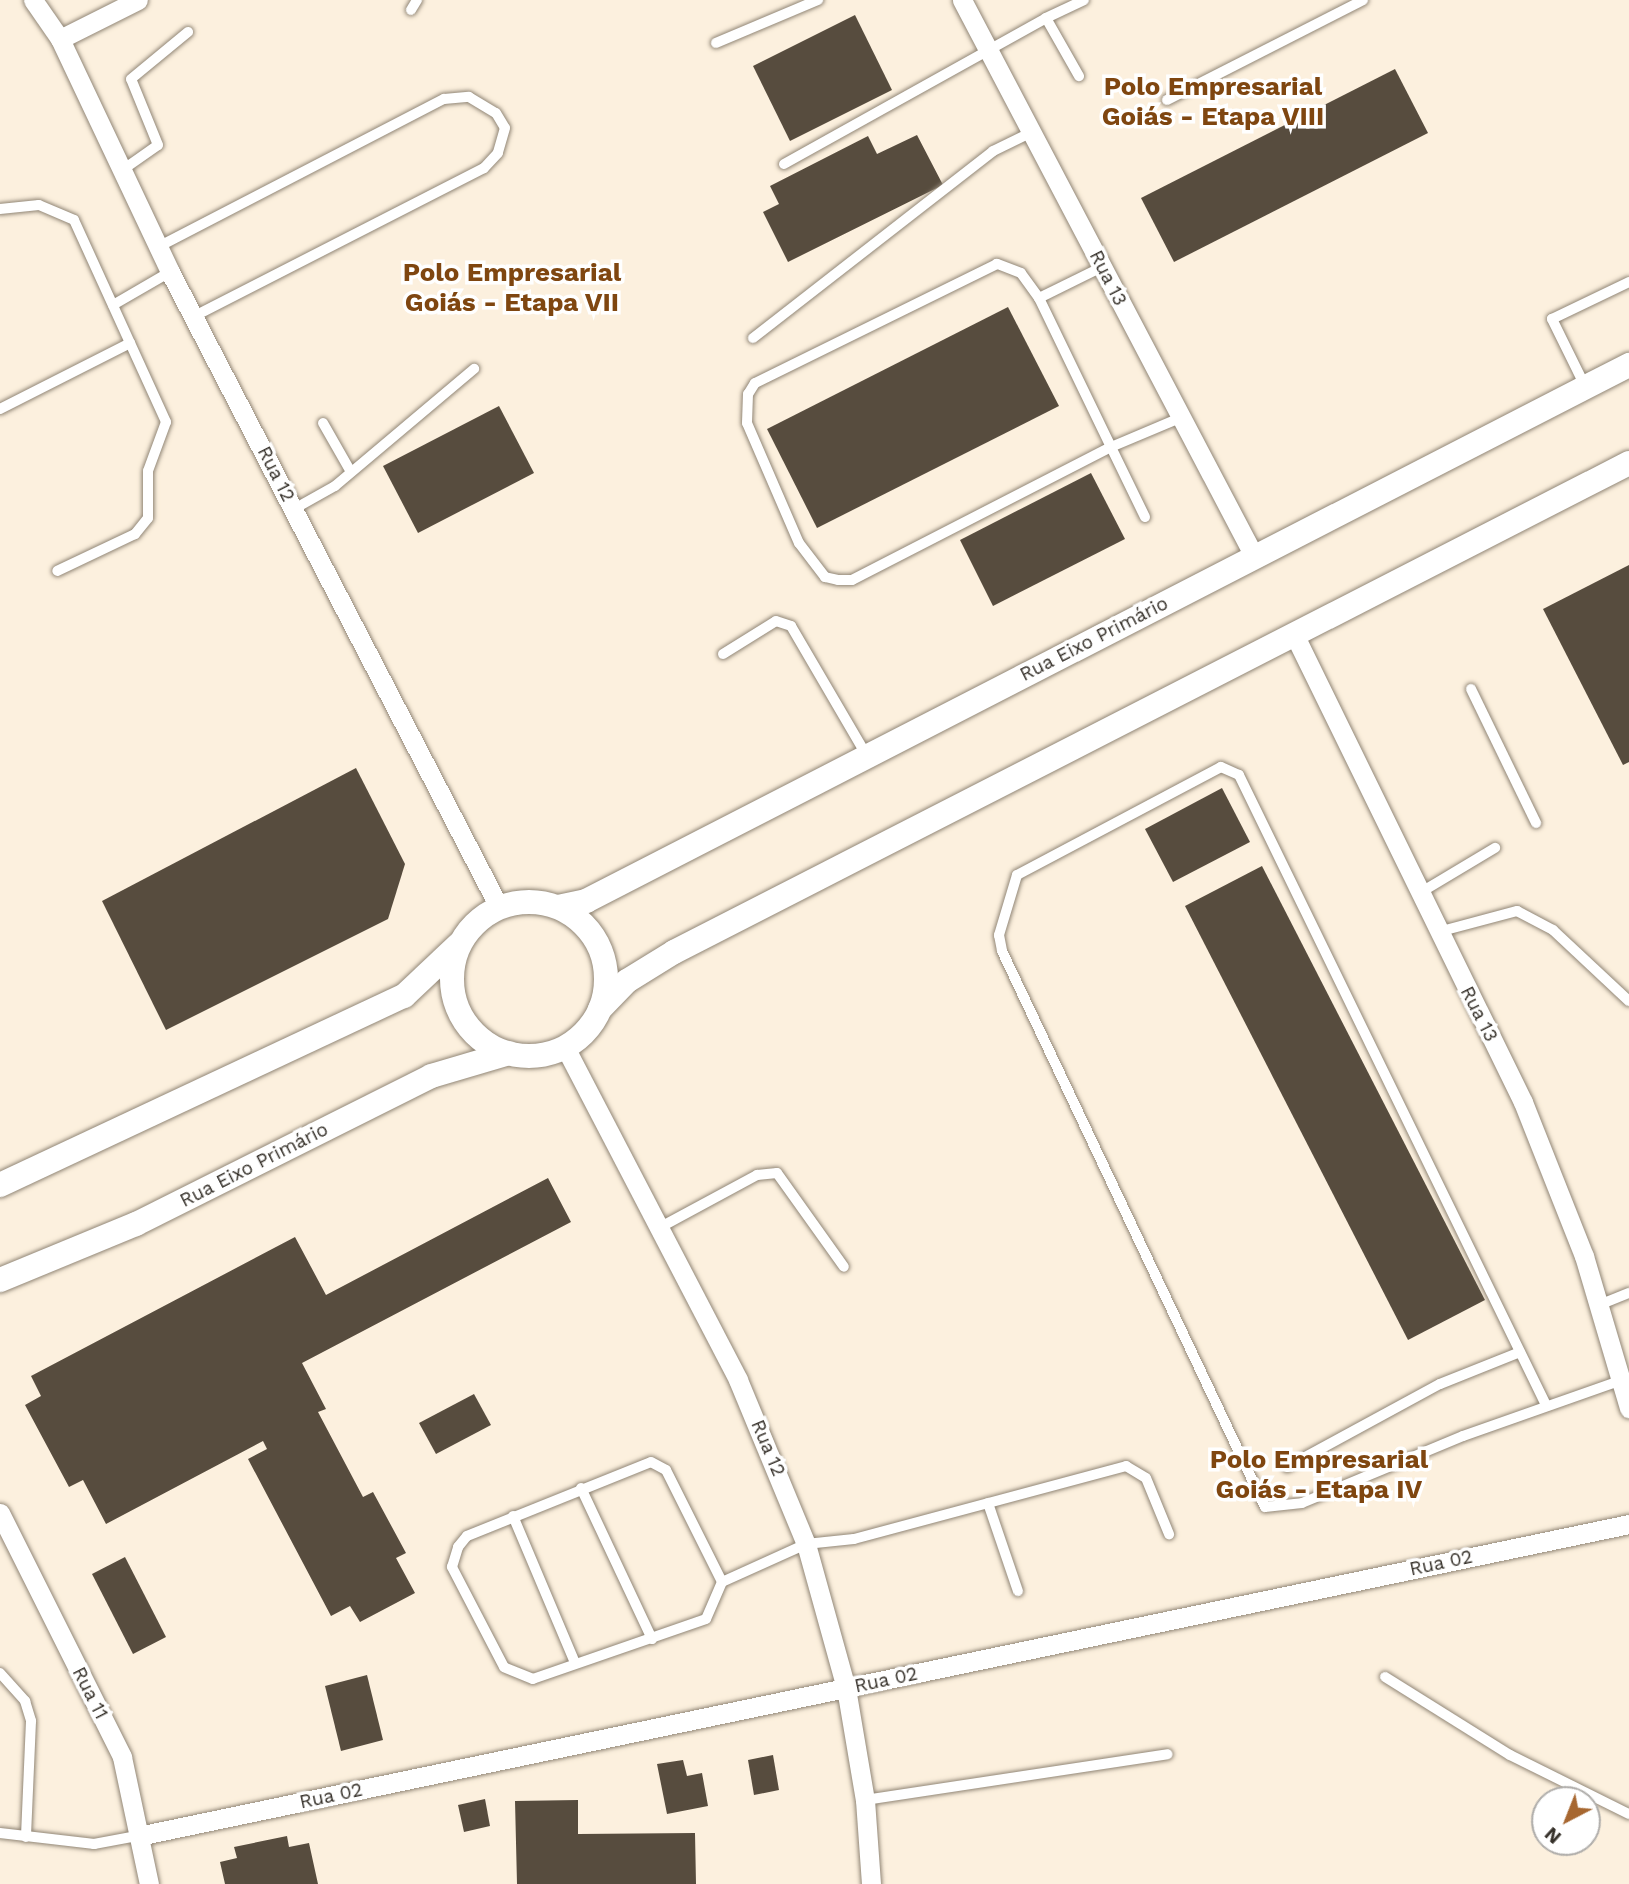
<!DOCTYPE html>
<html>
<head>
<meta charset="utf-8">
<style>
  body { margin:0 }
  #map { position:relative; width:1629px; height:1884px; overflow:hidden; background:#fcf0de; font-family:"Work Sans",sans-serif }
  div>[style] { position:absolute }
  .building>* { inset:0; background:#574c3e }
  .roads { filter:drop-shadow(0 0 2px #918676) drop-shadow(0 0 2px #918676) }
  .service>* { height:10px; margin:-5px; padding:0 5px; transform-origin:5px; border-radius:5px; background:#fff }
  .minor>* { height:19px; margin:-9.5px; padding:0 9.5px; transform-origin:9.5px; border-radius:9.5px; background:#fff }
  .tertiary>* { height:24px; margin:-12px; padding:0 12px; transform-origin:12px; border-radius:12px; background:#fff }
  .tertiary>.ring { margin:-12px; padding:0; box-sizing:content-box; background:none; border:24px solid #fff; border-radius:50% }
  span { translate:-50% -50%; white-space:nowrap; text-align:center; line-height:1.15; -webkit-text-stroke:7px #fff; paint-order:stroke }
  .street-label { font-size:19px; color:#36312a }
  .district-label { font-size:26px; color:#7f4610; font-weight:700 }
  .north { position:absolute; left:1531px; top:1786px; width:70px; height:70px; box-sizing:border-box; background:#fff; border:2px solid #afadaa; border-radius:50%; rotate:222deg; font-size:19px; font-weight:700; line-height:28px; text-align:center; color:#36312a }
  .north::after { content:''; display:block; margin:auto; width:24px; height:32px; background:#a76730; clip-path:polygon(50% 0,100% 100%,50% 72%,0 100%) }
</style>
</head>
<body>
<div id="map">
  <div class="building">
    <div style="clip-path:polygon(855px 15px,892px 90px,790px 141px,753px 66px)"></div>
    <div style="clip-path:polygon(1395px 69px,1428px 133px,1174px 262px,1141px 198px)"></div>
    <div style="clip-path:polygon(917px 135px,943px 185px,788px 262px,763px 212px,779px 204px,770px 186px,868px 136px,877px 154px)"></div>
    <div style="clip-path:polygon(1008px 307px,1059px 406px,817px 528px,767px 429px)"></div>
    <div style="clip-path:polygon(499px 406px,534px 473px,418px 533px,383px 466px)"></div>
    <div style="clip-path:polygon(1091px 473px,1125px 539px,993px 606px,960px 540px)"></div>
    <div style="clip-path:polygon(1629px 565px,1629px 762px,1623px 765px,1543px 609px)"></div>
    <div style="clip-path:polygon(356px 768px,405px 864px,388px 919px,166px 1030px,102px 901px)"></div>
    <div style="clip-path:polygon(1222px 788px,1250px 842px,1173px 882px,1145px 829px)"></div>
    <div style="clip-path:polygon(1262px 866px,1485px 1300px,1408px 1340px,1185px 906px)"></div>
    <div style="clip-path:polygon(548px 1178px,571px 1222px,302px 1363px,326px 1409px,318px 1412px,363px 1497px,373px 1492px,406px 1553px,396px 1558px,415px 1593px,360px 1622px,350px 1606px,331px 1616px,248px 1459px,267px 1449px,263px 1441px,106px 1524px,83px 1480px,69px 1487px,25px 1405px,41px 1396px,31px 1376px,295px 1237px,326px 1295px)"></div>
    <div style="clip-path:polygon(474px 1394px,491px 1425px,436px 1454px,419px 1423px)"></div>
    <div style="clip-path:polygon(125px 1557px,166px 1637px,133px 1654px,92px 1574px)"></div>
    <div style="clip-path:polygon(367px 1675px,383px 1740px,341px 1751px,325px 1686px)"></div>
    <div style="clip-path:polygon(773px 1755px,779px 1790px,754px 1795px,748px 1760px)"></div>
    <div style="clip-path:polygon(683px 1760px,687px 1776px,702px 1773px,708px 1806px,667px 1814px,657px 1764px)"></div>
    <div style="clip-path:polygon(485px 1799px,490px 1826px,464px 1832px,458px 1805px)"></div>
    <div style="clip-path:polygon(578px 1800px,578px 1834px,695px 1833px,696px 1884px,517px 1884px,515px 1801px)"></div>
    <div style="clip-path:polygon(287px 1836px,289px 1847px,309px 1843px,318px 1884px,225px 1884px,220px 1862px,237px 1858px,234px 1847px)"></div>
  </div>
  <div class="roads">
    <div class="service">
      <div style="left:411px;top:10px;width:12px;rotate:-59deg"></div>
      <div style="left:1046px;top:18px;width:42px;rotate:-25.3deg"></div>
      <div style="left:716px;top:43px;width:111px;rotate:-22.9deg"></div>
      <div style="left:1167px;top:100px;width:220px;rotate:-27deg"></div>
      <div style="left:784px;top:164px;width:300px;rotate:-29.1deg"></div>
      <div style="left:1046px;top:18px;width:67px;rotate:60.4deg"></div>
      <div style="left:121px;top:171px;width:45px;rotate:-35.1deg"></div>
      <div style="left:158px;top:145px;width:71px;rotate:-112.2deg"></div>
      <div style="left:131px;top:79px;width:74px;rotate:-39.5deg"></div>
      <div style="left:0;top:209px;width:39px;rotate:-6deg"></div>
      <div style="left:39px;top:205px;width:38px;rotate:23deg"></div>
      <div style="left:74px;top:220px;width:222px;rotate:65.5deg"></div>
      <div style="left:166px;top:422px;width:52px;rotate:110.2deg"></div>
      <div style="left:148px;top:471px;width:47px;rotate:90deg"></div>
      <div style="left:148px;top:518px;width:21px;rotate:129deg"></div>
      <div style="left:135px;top:534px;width:86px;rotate:154.6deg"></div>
      <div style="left:158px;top:247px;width:322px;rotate:-27.4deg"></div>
      <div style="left:444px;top:99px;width:25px;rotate:-5deg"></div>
      <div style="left:469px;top:97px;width:31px;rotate:31deg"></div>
      <div style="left:496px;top:113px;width:17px;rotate:59deg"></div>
      <div style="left:505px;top:128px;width:26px;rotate:106deg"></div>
      <div style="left:498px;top:153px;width:21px;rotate:133deg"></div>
      <div style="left:484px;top:168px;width:325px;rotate:152.9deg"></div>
      <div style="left:1039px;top:298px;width:70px;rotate:-26.2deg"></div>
      <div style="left:113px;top:305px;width:66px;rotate:-30.1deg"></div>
      <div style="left:753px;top:338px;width:304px;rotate:-37.9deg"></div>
      <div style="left:993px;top:151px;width:43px;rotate:-26deg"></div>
      <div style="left:1585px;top:386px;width:75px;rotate:-116.2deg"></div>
      <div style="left:1552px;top:319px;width:85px;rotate:-25.7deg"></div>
      <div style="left:0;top:409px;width:146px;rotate:-26.9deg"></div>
      <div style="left:323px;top:423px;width:56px;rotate:60.3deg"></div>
      <div style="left:294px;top:509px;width:47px;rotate:-29.3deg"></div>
      <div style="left:335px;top:486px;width:182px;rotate:-40.1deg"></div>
      <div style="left:1145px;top:517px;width:78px;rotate:-115.9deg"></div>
      <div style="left:1111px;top:447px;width:165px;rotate:-115.8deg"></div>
      <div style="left:1039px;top:298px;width:31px;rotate:-126deg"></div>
      <div style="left:1021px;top:273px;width:26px;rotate:-159deg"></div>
      <div style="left:997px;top:264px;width:270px;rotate:153.8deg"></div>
      <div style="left:755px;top:383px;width:13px;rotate:122deg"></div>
      <div style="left:748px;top:394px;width:29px;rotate:92deg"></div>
      <div style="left:747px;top:423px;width:131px;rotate:66.6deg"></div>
      <div style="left:799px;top:543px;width:43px;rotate:52.6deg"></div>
      <div style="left:825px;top:577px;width:13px;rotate:13deg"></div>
      <div style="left:838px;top:580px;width:14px"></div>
      <div style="left:852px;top:580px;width:291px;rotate:-27.2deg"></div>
      <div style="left:1111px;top:447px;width:75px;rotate:-22.8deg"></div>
      <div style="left:723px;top:654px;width:62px;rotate:-31.9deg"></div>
      <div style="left:776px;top:621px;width:16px;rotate:18deg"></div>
      <div style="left:791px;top:626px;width:151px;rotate:59.7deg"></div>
      <div style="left:1471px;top:689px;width:149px;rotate:64.1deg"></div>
      <div style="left:1418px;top:894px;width:90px;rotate:-30.9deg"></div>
      <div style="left:1438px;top:932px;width:82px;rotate:-14.9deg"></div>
      <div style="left:1517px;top:911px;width:41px;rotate:27.8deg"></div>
      <div style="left:1553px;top:930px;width:104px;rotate:43.1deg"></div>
      <div style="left:657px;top:1229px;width:114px;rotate:-28.4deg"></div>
      <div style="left:757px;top:1175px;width:20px;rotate:-6deg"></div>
      <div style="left:777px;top:1173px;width:115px;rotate:54.5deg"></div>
      <div style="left:1599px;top:1305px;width:32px;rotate:-22deg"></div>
      <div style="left:1546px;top:1405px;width:701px;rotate:-115.98deg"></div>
      <div style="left:1239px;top:775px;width:20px;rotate:-156deg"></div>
      <div style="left:1221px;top:767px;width:231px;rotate:152.1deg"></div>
      <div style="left:1017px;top:875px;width:63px;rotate:106.7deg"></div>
      <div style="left:999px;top:935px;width:16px;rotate:79deg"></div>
      <div style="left:1002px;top:951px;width:615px;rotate:64.68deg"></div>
      <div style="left:1265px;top:1507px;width:37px;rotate:-6deg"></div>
      <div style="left:1302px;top:1503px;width:174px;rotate:-22.6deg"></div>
      <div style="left:1463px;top:1436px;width:169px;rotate:-19.4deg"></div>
      <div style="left:651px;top:1462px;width:17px;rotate:28deg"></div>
      <div style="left:666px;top:1470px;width:125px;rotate:63.4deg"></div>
      <div style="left:722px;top:1582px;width:40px;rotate:113.4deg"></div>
      <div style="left:706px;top:1619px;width:183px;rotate:160.9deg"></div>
      <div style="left:533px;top:1679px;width:31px;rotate:-158deg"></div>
      <div style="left:504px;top:1667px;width:113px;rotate:-117.5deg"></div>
      <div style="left:452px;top:1567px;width:21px;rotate:-73deg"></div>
      <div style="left:458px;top:1547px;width:14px;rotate:-51deg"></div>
      <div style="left:467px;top:1536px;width:198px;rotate:-21.9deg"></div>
      <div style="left:1287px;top:1467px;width:174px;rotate:-28.5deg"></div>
      <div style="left:1440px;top:1384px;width:86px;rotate:-21.8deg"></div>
      <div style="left:581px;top:1488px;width:167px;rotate:64.8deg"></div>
      <div style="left:988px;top:1503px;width:93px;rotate:71.2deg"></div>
      <div style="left:513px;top:1516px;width:160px;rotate:67.1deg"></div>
      <div style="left:722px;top:1582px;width:92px;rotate:-24.3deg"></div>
      <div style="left:806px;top:1544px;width:48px;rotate:-5.9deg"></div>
      <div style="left:854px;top:1539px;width:282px;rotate:-15deg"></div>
      <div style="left:1126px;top:1466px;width:23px;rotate:31deg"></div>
      <div style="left:1146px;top:1478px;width:61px;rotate:67.7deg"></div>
      <div style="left:0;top:1673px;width:38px;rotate:48deg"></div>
      <div style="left:25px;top:1701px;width:21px;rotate:73deg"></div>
      <div style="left:31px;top:1721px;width:116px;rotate:92.5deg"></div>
      <div style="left:1385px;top:1677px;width:147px;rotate:32deg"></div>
      <div style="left:1510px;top:1755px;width:133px;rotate:26.4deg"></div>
      <div style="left:865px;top:1800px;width:306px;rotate:-8.6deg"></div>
      <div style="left:0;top:1833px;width:95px;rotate:6.7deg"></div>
      <div style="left:94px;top:1844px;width:49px;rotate:-10.6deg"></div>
    </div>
    <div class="minor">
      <div style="left:33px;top:0;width:47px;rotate:55.3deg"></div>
      <div style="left:60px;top:39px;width:258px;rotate:64.7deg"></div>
      <div style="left:170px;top:272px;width:715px;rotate:62.61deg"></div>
      <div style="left:962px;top:0;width:628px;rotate:62.29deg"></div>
      <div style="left:60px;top:39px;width:87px;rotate:-26.6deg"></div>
      <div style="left:1294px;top:634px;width:521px;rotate:63.93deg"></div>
      <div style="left:1523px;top:1102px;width:166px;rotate:68.4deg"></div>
      <div style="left:1584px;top:1256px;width:159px;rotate:73.5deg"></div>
      <div style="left:565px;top:1047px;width:375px;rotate:62.5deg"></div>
      <div style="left:738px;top:1380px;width:178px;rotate:67.5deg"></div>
      <div style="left:806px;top:1544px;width:149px;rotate:74.5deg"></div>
      <div style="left:846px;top:1688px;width:114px;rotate:80.4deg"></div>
      <div style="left:865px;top:1800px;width:84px;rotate:85.9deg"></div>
      <div style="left:0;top:1513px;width:273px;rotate:63.4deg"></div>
      <div style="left:122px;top:1757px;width:130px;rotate:78deg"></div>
      <div style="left:143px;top:1835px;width:1518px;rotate:-11.82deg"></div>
    </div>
    <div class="tertiary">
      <div class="ring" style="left:452px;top:902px;width:130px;height:130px"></div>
      <div style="left:558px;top:907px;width:29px;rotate:-12deg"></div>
      <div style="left:586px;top:901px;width:1173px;rotate:-27.2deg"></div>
      <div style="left:600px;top:1009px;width:39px;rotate:-46deg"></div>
      <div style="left:627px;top:981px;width:55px;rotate:-31.7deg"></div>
      <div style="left:674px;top:952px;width:1073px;rotate:-27.11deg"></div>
      <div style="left:0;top:1185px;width:446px;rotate:-25.1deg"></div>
      <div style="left:404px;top:996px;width:74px;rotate:-43.4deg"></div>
      <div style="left:0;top:1280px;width:147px;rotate:-22.4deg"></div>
      <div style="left:136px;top:1224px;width:330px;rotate:-26.6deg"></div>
      <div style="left:431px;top:1076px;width:81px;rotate:-16.4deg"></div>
    </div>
  </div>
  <div class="street-label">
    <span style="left:1108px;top:278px;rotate:63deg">Rua 13</span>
    <span style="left:276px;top:474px;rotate:63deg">Rua 12</span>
    <span style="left:1094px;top:639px;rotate:-27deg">Rua Eixo Primário</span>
    <span style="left:1479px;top:1014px;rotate:63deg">Rua 13</span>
    <span style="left:254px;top:1165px;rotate:-27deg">Rua Eixo Primário</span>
    <span style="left:768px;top:1448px;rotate:67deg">Rua 12</span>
    <span style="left:1441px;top:1563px;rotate:-12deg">Rua 02</span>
    <span style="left:886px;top:1680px;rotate:-12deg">Rua 02</span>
    <span style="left:90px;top:1693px;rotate:63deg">Rua 11</span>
    <span style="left:331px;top:1796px;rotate:-12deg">Rua 02</span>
  </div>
  <div class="district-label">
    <span style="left:1213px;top:102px">Polo Empresarial<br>Goiás - Etapa VIII</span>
    <span style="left:512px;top:288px">Polo Empresarial<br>Goiás - Etapa VII</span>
    <span style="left:1319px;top:1475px">Polo Empresarial<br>Goiás - Etapa IV</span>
  </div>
  <div class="north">N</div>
</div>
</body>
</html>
